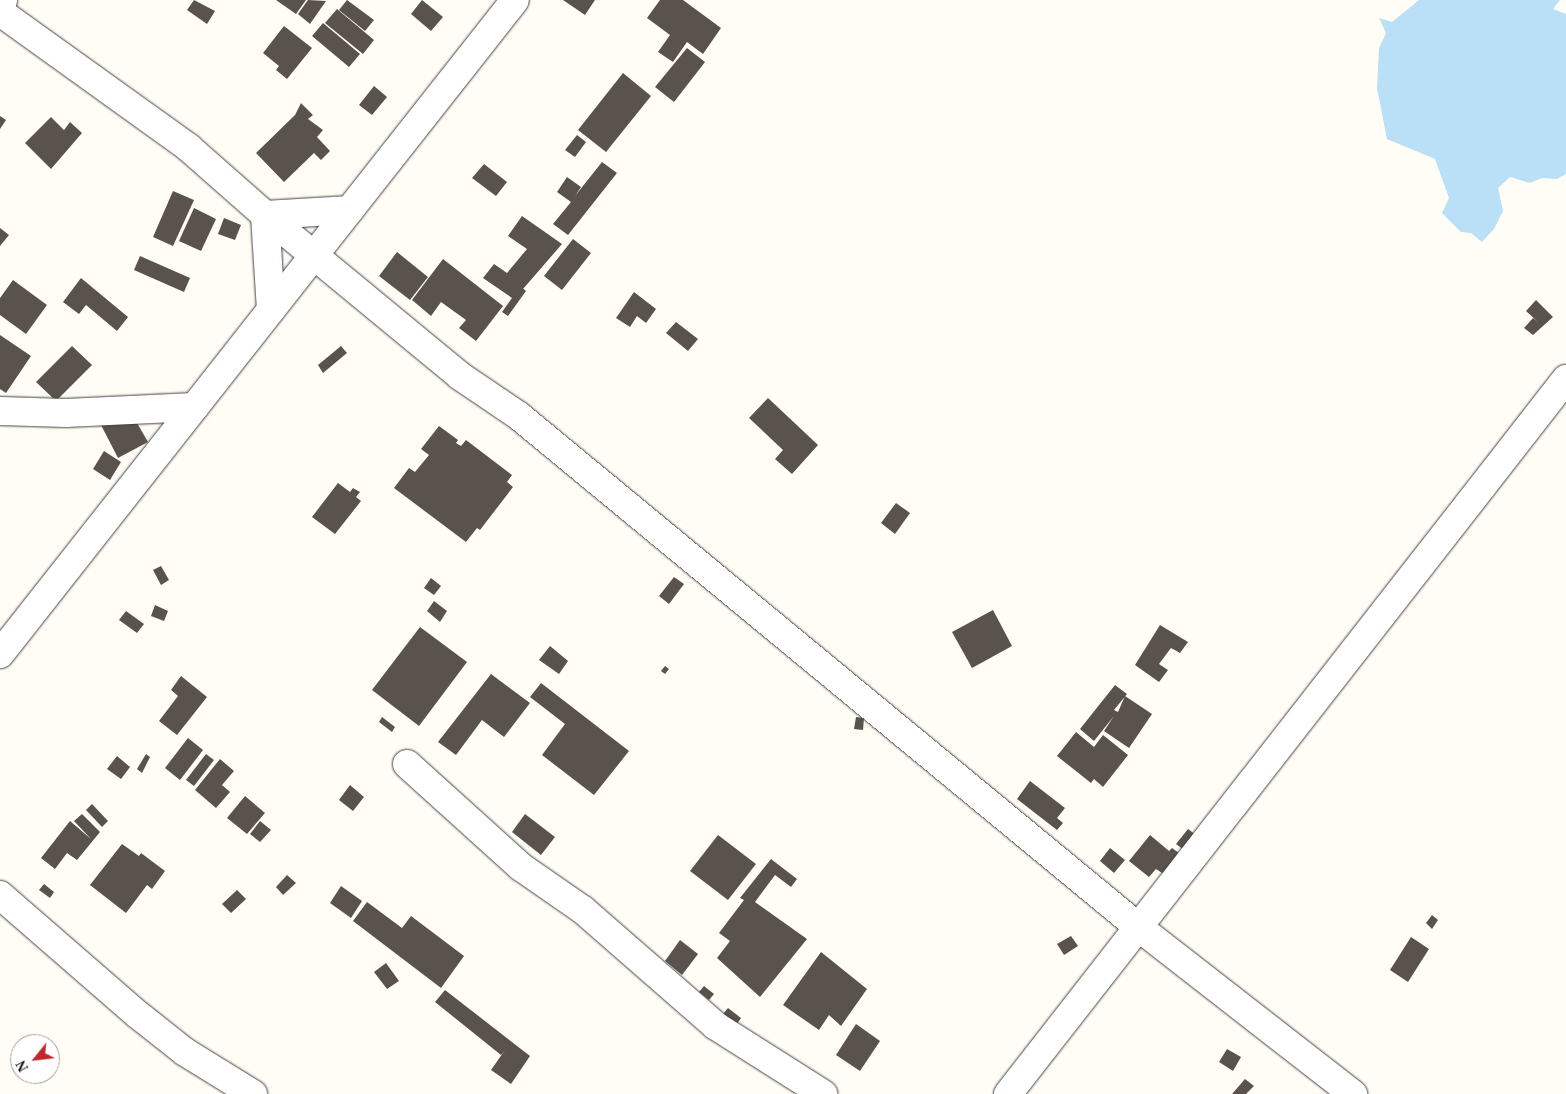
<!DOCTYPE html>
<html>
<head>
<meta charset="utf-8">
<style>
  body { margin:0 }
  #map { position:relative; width:1566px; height:1094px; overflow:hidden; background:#fffdf5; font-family:"Times New Roman",serif }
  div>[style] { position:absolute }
  .water>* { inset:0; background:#b9e0f7 }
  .building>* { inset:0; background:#5a524d }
  .roads { filter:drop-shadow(0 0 1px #444) drop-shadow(0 0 1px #444) }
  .minor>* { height:28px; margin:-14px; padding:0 14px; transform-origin:14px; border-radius:14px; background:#fff }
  span { translate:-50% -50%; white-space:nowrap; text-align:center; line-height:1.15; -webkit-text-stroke:5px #fff; paint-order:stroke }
  .north { position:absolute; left:10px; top:1034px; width:50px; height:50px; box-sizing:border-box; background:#fff; border:1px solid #a0a0a0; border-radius:50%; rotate:241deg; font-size:14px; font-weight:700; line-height:20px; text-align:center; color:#111 }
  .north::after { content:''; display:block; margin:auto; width:18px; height:22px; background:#c4262e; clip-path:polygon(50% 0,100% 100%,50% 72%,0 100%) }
</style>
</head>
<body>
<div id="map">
  <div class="water">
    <div style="clip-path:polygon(1419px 0,1560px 0,1553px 9px,1566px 14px,1566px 174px,1557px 179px,1542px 178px,1530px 183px,1510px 177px,1498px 188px,1503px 211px,1494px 229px,1482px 242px,1471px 233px,1461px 232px,1442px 213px,1449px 198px,1435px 159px,1387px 139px,1377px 88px,1379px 48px,1386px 33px,1379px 18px,1392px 22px)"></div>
  </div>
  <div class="building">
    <div style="clip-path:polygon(194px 0,215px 11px,207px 24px,187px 10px)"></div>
    <div style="clip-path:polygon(276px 0,306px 0,296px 14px)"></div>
    <div style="clip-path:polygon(308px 0,326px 1px,310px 24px,298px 14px)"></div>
    <div style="clip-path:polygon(347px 0,374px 20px,365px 31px,339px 10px)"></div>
    <div style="clip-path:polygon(422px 0,443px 17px,431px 31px,411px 14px)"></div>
    <div style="clip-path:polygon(563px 0,595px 0,585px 15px)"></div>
    <div style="clip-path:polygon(660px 0,683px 0,721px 28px,703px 54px,687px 42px,673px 62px,658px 52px,670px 35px,647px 18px)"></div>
    <div style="clip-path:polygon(337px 9px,374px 40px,363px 54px,325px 23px)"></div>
    <div style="clip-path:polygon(323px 23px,360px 54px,349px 67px,312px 36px)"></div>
    <div style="clip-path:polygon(284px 26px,312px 48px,287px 79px,276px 70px,279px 66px,263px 53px)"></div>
    <div style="clip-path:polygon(687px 48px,705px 62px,674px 102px,655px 87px)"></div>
    <div style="clip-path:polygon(623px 73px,651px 96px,606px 152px,578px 130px)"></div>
    <div style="clip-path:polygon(374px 86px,387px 97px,372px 115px,359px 105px)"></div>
    <div style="clip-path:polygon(301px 103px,313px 115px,308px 119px,323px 130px,317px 137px,330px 151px,321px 160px,314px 153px,284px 182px,256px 153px,295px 115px)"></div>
    <div style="clip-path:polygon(0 116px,6px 120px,0 129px)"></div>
    <div style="clip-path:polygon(51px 117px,64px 130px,70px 122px,82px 133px,51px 169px,25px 143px)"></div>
    <div style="clip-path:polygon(577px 135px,586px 142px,575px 157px,565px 150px)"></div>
    <div style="clip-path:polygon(602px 162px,617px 173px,568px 235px,553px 224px,571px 202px,557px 192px,567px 177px,581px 187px,575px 196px)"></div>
    <div style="clip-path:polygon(484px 164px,507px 182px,496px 196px,472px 178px)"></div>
    <div style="clip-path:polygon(173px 191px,194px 200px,173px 246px,153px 237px)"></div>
    <div style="clip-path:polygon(194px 208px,216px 219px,201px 251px,179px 241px)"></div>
    <div style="clip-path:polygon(522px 216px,562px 244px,523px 289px,520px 286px,526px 291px,508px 316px,502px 312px,512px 298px,483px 278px,494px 264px,507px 273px,527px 249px,508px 236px)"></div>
    <div style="clip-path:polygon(224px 218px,241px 225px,235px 240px,218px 234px)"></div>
    <div style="clip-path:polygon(0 228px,9px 235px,0 246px)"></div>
    <div style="clip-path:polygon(573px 239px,591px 253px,562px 290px,544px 276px)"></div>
    <div style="clip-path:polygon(397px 252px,428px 277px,410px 300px,379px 276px)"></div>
    <div style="clip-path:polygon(140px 256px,190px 278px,184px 292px,134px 270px)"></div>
    <div style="clip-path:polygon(443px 259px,503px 306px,476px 341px,459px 328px,466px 320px,441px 302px,431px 316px,412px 300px)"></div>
    <div style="clip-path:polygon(81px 278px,128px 317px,117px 331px,86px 305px,79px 314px,63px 302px)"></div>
    <div style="clip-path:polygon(13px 280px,47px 305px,26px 334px,0 315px,0 298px)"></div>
    <div style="clip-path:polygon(634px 292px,656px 309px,646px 323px,637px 316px,630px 327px,616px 318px)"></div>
    <div style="clip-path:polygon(1536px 300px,1553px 317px,1533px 335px,1524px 328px,1533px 318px,1539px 323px,1526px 311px)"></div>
    <div style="clip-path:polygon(676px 322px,698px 339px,688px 351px,666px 333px)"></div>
    <div style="clip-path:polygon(0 335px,31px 356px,6px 393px,0 389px)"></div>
    <div style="clip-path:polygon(72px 346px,92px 365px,56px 401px,36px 382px)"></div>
    <div style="clip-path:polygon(341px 346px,347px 353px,323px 373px,318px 365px)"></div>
    <div style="clip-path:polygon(768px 398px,818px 445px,792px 474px,775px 459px,783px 450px,749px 418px)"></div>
    <div style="clip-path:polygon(133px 416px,148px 442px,118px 458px,101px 425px,115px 417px)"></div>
    <div style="clip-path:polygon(439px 426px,458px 440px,456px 443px,461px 446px,466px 440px,512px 475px,507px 482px,513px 487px,480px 530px,477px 528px,466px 542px,394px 488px,409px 468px,415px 472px,429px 455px,421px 449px)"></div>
    <div style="clip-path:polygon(104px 451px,121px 462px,110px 480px,93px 469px)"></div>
    <div style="clip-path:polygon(338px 483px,350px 492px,353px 488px,360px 492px,356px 497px,361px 501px,335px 534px,312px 517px)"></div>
    <div style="clip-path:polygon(896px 503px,910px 513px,895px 534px,881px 523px)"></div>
    <div style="clip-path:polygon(161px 566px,169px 580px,161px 585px,153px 570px)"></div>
    <div style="clip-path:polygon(674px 577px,684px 584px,669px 604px,659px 596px)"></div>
    <div style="clip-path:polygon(431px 578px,441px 586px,434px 595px,424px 588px)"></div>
    <div style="clip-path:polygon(434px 601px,447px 611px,440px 622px,427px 611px)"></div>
    <div style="clip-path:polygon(155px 605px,168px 611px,164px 621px,151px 616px)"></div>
    <div style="clip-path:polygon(993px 610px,1012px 646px,972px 668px,952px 632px)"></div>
    <div style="clip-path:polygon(126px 611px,144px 624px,137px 633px,119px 620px)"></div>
    <div style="clip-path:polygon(1160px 625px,1188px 642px,1180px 653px,1171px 648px,1159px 664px,1168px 670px,1159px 682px,1135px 665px)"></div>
    <div style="clip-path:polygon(420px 627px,467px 662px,419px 726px,372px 690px)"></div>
    <div style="clip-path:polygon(550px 646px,568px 661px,559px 674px,539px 660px)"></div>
    <div style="clip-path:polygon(665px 666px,669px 669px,665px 674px,661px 671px)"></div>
    <div style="clip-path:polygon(491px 674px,530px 703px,504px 737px,482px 720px,456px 755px,438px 742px)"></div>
    <div style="clip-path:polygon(181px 676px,207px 697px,177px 735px,159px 721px,178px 696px,171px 690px)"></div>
    <div style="clip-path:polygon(541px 683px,629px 751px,594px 795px,542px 755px,565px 724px,530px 697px)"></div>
    <div style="clip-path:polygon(1115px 685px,1127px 694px,1114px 710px,1118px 712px,1125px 696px,1152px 714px,1129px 748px,1104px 731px,1114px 716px,1094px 741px,1080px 729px)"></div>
    <div style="clip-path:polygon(382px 717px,395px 727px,392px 732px,379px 722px)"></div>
    <div style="clip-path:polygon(856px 717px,864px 718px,863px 730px,854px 729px)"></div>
    <div style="clip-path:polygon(1076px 732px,1094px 747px,1103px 735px,1128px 755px,1103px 787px,1094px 779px,1091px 783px,1057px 756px)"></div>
    <div style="clip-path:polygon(188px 738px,203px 750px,180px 780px,165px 768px)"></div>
    <div style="clip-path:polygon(146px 754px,150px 757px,142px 773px,137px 769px)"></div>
    <div style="clip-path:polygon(206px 754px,214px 760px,194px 786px,186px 780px)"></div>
    <div style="clip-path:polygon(117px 756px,130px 767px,121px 779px,107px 769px)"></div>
    <div style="clip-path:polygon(220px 759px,234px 771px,222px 785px,230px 792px,216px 808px,195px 790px)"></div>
    <div style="clip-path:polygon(1030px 781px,1065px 808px,1057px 818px,1063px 823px,1057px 830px,1017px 799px)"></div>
    <div style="clip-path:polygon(350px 785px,364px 797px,353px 811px,339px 800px)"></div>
    <div style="clip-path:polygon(245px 796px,265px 813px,247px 834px,227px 818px)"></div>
    <div style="clip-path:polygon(92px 804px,108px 821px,102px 827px,86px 810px)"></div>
    <div style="clip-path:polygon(82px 814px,100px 832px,77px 860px,67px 853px,55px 869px,41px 858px,70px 821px,91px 839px,74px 821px)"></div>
    <div style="clip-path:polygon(525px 814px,555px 837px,541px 855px,512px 832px)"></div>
    <div style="clip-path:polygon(260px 821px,271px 830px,260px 842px,250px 834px)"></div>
    <div style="clip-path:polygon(1188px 829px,1200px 838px,1188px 853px,1176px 844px)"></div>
    <div style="clip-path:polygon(718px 835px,756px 864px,728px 900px,690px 871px)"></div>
    <div style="clip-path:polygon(1150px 835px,1169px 851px,1172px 848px,1183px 856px,1168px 877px,1156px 869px,1149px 877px,1129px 861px)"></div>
    <div style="clip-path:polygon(122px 844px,139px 856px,141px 853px,165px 871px,152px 889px,147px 885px,126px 913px,90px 885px)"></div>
    <div style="clip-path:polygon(1110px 848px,1125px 860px,1114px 873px,1100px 861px)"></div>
    <div style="clip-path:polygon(771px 859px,797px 879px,791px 887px,775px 875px,755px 902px,807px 939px,760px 997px,717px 958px,730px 941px,719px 933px,744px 900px,740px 898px)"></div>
    <div style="clip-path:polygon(287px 875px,296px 883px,283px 895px,276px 887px)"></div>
    <div style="clip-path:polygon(44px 884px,54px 892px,50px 898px,39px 890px)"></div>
    <div style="clip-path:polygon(341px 886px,362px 901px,351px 918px,330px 903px)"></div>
    <div style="clip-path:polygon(237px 890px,246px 899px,231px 913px,222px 904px)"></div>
    <div style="clip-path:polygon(367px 902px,402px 928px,411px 916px,464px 956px,441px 988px,353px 921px)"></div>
    <div style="clip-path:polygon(1432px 915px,1438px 920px,1432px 929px,1426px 923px)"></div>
    <div style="clip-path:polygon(1071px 936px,1078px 946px,1064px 955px,1057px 944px)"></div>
    <div style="clip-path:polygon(1411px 937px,1429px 949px,1408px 982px,1390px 970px)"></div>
    <div style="clip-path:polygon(680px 940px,698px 954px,682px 975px,665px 961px)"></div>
    <div style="clip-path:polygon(821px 952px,867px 989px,841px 1026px,829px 1015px,819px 1030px,783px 1005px)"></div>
    <div style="clip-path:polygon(386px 963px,399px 981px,387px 989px,374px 972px)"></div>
    <div style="clip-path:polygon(704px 986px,714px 994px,709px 1000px,699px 992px)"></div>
    <div style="clip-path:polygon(445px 990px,530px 1056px,511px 1084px,491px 1070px,505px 1050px,501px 1055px,435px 1002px)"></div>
    <div style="clip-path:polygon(728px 1008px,741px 1018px,737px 1024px,723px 1014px)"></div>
    <div style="clip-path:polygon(856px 1024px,880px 1041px,860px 1071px,836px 1055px)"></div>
    <div style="clip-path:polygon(1227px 1049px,1241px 1057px,1233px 1071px,1219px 1062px)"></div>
    <div style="clip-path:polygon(1245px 1079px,1254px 1086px,1246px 1094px,1232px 1094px)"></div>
  </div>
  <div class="roads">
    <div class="minor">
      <div style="left:3px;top:0;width:12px;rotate:104deg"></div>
      <div style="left:0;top:12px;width:233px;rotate:35.7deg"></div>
      <div style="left:189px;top:148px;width:101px;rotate:41.4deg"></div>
      <div style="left:265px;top:215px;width:253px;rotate:39.5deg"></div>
      <div style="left:460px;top:376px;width:71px;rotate:34.1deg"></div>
      <div style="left:519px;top:416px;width:801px;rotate:39.53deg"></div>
      <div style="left:1137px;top:926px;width:274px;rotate:37.9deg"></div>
      <div style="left:265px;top:215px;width:95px;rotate:86.4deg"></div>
      <div style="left:265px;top:215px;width:85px;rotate:-3.4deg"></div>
      <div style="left:0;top:411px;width:66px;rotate:1.7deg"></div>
      <div style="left:66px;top:413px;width:129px;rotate:-2.7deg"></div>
      <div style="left:0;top:654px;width:832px;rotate:-51.78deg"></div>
      <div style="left:407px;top:764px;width:154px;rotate:42.1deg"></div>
      <div style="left:521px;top:867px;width:75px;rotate:34.7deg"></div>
      <div style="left:583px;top:910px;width:176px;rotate:41.1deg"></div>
      <div style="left:716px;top:1026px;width:127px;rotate:32.4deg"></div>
      <div style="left:0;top:895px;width:181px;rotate:41deg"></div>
      <div style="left:137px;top:1014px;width:61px;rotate:38.4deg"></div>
      <div style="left:185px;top:1052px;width:80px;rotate:31.7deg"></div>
      <div style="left:1008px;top:1094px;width:907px;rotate:-52.03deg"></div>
    </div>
  </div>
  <div class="north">N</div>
</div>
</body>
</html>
